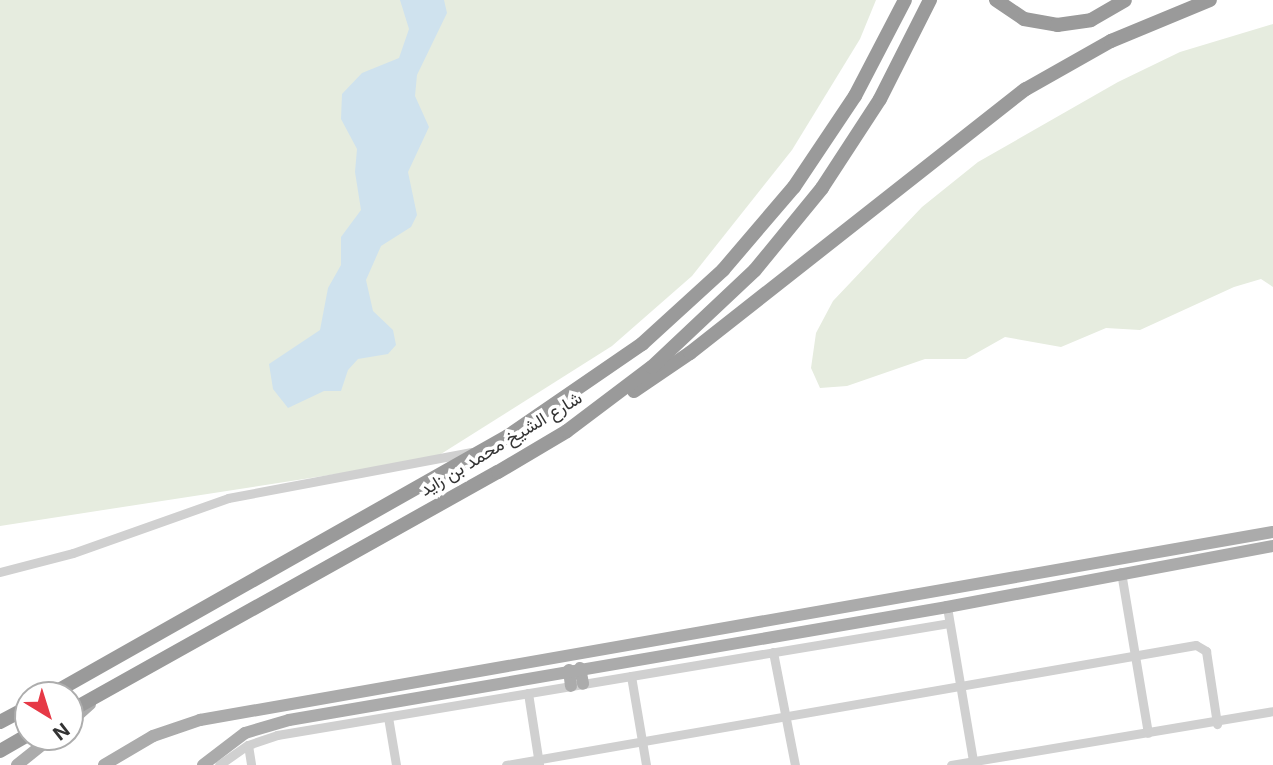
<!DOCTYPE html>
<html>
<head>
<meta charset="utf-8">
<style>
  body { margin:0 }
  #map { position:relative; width:1273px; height:765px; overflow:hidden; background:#fff; font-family:Inter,Vazirmatn,sans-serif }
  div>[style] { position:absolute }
  .green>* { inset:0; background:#e6ecdf }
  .water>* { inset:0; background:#cfe2ee }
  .minor>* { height:9px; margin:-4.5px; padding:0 4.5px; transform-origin:4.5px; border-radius:4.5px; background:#d0d0d0 }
  .major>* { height:12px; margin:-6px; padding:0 6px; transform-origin:6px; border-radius:6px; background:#ababab }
  .highway>* { height:14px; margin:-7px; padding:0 7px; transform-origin:7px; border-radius:7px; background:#9a9a9a }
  span { translate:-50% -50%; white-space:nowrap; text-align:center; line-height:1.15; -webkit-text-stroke:7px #fff; paint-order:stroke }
  .street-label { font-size:18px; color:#333 }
  .north { position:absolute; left:14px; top:681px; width:70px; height:70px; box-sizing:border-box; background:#fff; border:2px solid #adadad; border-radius:50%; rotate:142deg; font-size:19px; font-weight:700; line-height:28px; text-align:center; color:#333 }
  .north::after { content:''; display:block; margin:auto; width:24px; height:32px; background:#e63946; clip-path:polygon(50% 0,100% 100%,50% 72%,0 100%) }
</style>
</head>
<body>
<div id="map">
  <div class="green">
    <div style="clip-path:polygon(0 0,876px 0,860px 39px,792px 150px,692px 276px,612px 346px,433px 459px,0 526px)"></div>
    <div style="clip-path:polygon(1273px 24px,1273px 287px,1261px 279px,1234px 287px,1140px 330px,1106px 328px,1061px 347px,1005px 337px,966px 359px,925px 359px,847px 386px,820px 388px,811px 368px,816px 333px,833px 301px,922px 207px,978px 162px,1118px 82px,1180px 52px)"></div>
  </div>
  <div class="water">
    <div style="clip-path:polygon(400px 0,444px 0,447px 13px,417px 75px,415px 96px,429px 127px,408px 172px,417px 215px,411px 227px,381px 246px,366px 280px,373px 311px,393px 330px,396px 345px,388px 354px,358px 359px,348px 370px,341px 391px,324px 391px,288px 408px,273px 389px,269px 364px,320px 330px,328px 288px,341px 265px,341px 237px,361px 210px,355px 172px,357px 149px,341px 119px,342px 94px,362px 73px,399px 58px,409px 29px)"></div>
  </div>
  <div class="minor">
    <div style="left:0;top:572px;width:75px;rotate:-14.6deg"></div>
    <div style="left:73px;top:553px;width:164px;rotate:-19.5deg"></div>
    <div style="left:228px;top:498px;width:248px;rotate:-10.7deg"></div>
    <div style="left:1121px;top:572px;width:163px;rotate:80.5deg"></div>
    <div style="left:947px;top:607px;width:156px;rotate:80.4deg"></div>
    <div style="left:773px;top:652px;width:115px;rotate:79deg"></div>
    <div style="left:631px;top:676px;width:90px;rotate:80.4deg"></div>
    <div style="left:528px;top:693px;width:72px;rotate:81.2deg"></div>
    <div style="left:388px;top:717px;width:49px;rotate:80.5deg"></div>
    <div style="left:248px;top:745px;width:20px;rotate:81deg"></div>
    <div style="left:219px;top:765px;width:35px;rotate:-35deg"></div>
    <div style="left:248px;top:745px;width:31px;rotate:-19deg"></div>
    <div style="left:277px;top:735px;width:681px;rotate:-9.46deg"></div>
    <div style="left:506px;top:765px;width:700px;rotate:-9.87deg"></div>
    <div style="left:1196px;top:645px;width:12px;rotate:31deg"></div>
    <div style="left:1206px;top:651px;width:74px;rotate:81.4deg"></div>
    <div style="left:951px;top:765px;width:326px;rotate:-9.5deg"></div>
  </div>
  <div class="major">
    <div style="left:580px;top:668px;width:16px;rotate:79deg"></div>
    <div style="left:569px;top:670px;width:16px;rotate:83deg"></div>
    <div style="left:70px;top:722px;width:27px;rotate:-42deg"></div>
    <div style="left:17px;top:765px;width:45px;rotate:-38.7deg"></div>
    <div style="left:104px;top:765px;width:57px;rotate:-30.6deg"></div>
    <div style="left:153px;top:736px;width:50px;rotate:-18.8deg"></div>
    <div style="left:200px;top:720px;width:1089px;rotate:-9.94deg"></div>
    <div style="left:203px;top:765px;width:53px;rotate:-37.3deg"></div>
    <div style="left:245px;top:733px;width:46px;rotate:-16.5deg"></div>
    <div style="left:289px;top:720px;width:668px;rotate:-9.74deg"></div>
    <div style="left:947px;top:607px;width:332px;rotate:-10.6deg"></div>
  </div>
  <div class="highway">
    <div style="left:996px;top:0;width:34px;rotate:34deg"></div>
    <div style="left:1024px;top:19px;width:34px;rotate:10deg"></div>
    <div style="left:1057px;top:25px;width:34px;rotate:-8deg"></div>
    <div style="left:1091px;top:20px;width:39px;rotate:-30deg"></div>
    <div style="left:634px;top:391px;width:68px;rotate:-34.2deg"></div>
    <div style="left:690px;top:353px;width:427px;rotate:-38.2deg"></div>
    <div style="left:1026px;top:89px;width:98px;rotate:-29.5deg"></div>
    <div style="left:1111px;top:41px;width:107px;rotate:-22.5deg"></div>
    <div style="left:50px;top:695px;width:526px;rotate:-29.49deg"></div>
    <div style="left:508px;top:436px;width:163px;rotate:-34.5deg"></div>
    <div style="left:642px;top:344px;width:110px;rotate:-42.4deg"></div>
    <div style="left:723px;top:270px;width:109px;rotate:-49.5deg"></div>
    <div style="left:794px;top:187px;width:110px;rotate:-56.2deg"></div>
    <div style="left:855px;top:96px;width:108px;rotate:-62.5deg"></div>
    <div style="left:70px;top:711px;width:490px;rotate:-29.2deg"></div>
    <div style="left:498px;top:472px;width:80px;rotate:-30.7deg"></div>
    <div style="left:567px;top:431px;width:106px;rotate:-37deg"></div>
    <div style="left:652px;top:367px;width:141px;rotate:-43.3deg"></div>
    <div style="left:755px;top:270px;width:106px;rotate:-50.7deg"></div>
    <div style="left:822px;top:188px;width:106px;rotate:-56.9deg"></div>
    <div style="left:880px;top:99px;width:111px;rotate:-63.2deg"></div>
    <div style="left:0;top:722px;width:32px;rotate:-28deg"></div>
    <div style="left:0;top:751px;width:32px;rotate:-30deg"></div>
  </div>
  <div class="street-label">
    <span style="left:501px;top:444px;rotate:-31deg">شارع الشيخ محمد بن زايد</span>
  </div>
  <div class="north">N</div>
</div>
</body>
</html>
